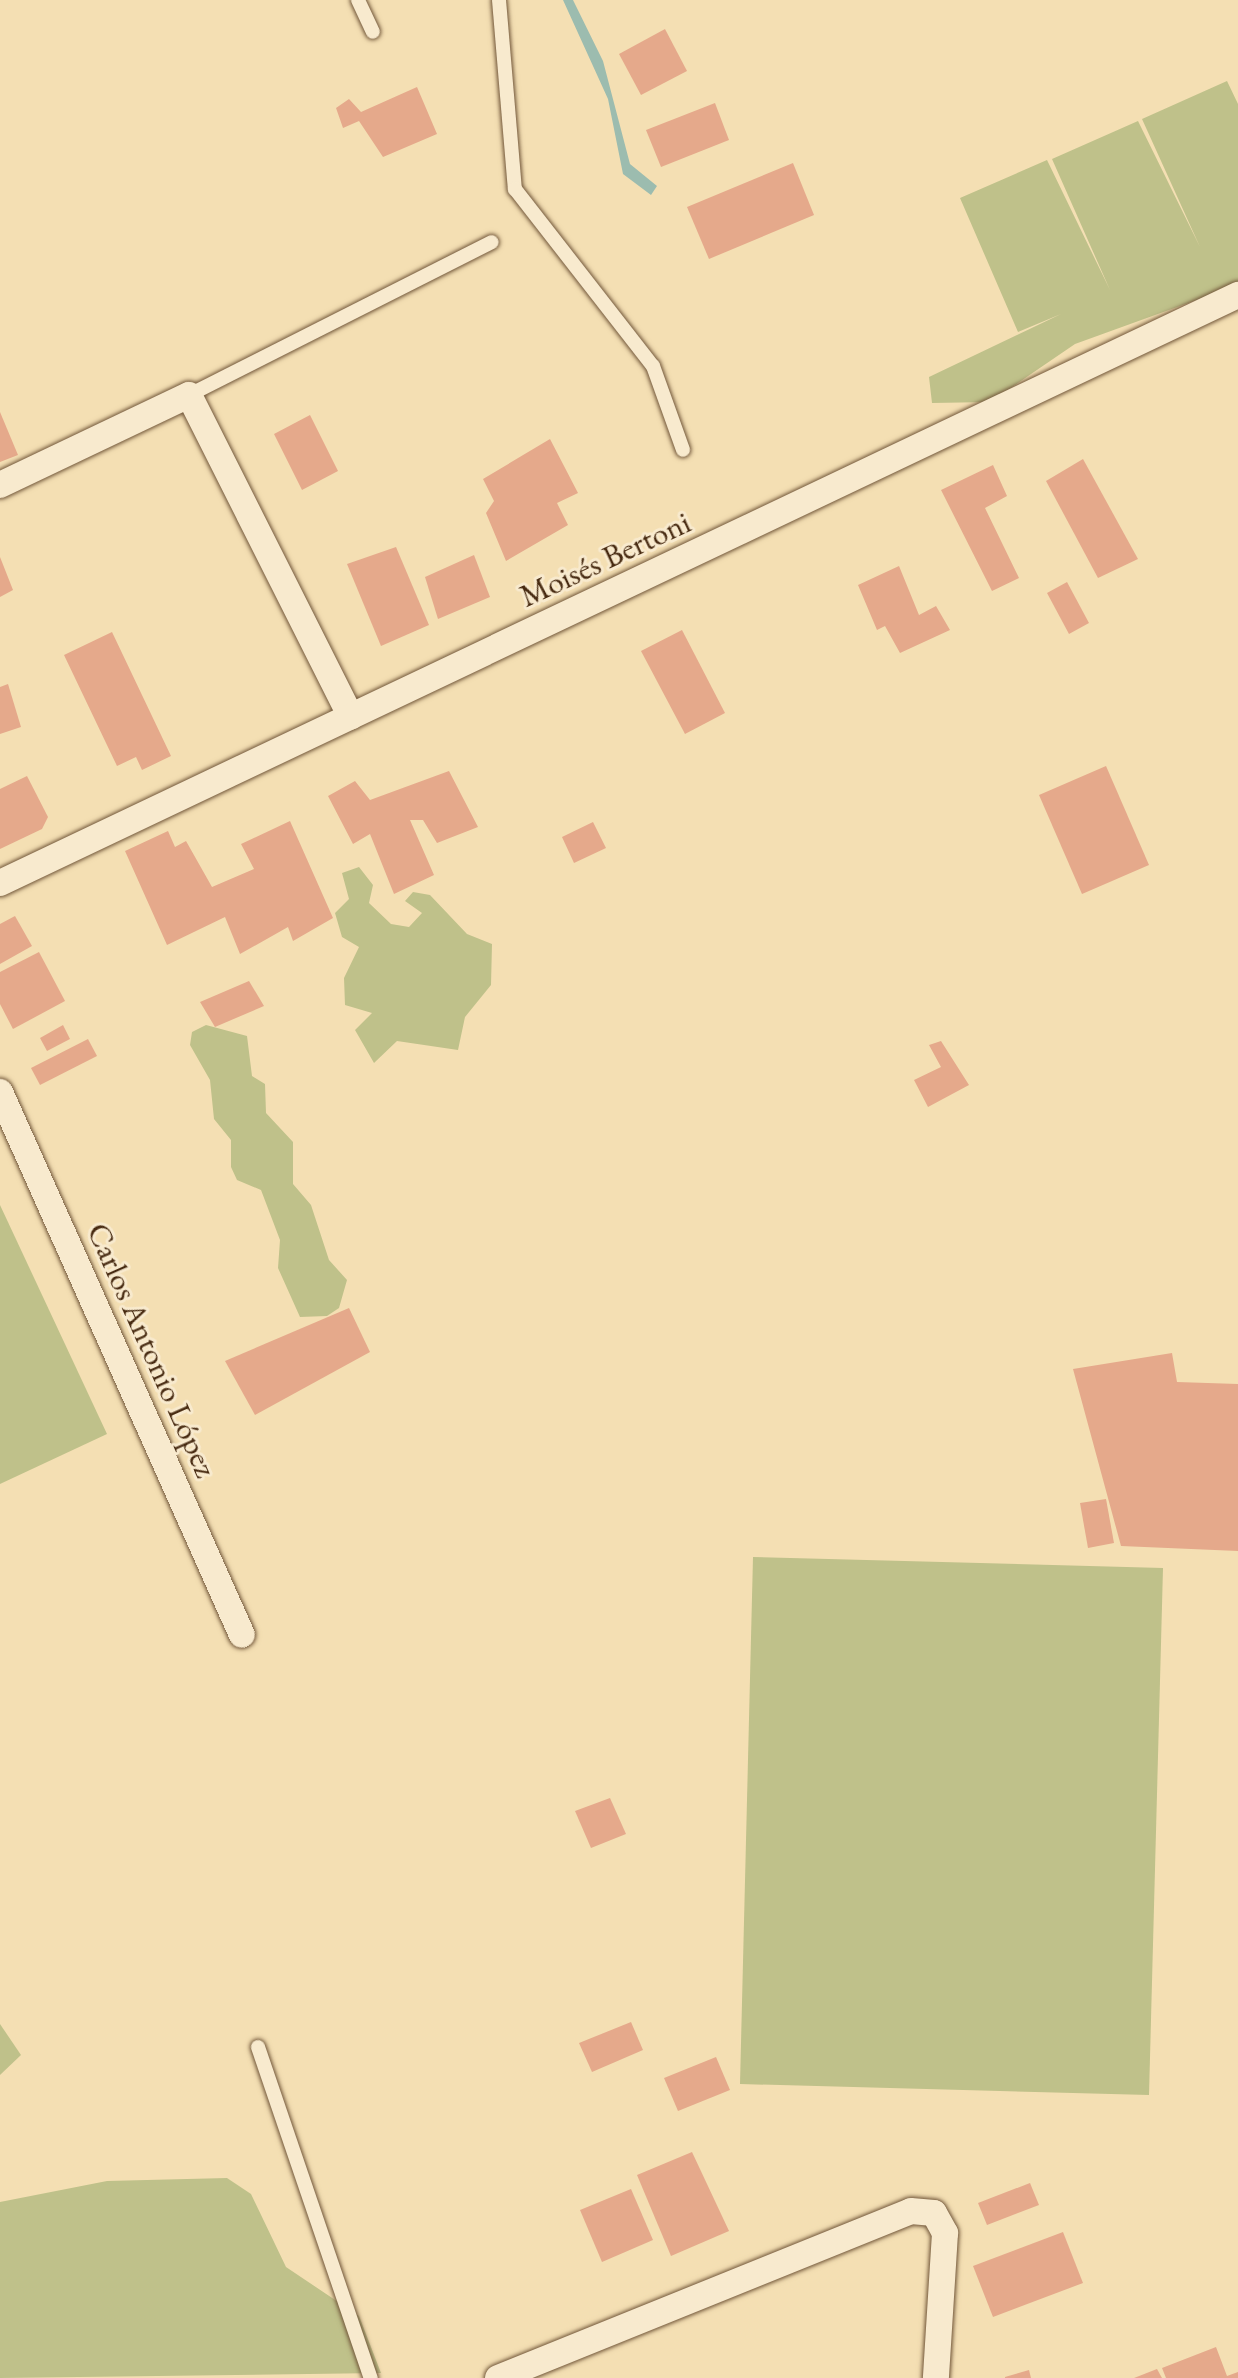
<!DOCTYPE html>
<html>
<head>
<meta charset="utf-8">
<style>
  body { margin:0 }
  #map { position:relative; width:1238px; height:2378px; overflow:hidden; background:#f4dfb3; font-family:"EB Garamond",serif }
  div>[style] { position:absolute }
  .green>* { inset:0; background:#bfc18a }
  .water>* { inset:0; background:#9cbcaf }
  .building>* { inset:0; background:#e5a98b }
  .roads { filter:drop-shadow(0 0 2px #72573a) drop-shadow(0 0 2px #72573a) }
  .service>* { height:14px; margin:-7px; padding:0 7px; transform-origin:7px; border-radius:7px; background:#f8eace }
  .minor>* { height:26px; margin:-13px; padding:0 13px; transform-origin:13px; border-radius:13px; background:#f8eace }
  span { translate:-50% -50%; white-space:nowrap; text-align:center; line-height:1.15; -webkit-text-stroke:6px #f8eace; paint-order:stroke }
  .street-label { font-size:32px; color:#472a11 }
</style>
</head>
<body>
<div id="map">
  <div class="green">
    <div style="clip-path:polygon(1227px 81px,1238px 104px,1238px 285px,1075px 344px,990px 402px,932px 403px,929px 377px,1061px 314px,1018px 332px,960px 198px,1047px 160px,1110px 290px,1052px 159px,1138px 121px,1200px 247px,1142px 119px)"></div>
    <div style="clip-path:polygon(359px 867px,373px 885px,369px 903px,391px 924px,409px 927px,422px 913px,405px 901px,413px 892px,430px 895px,467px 934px,492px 944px,491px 985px,465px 1017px,458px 1050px,397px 1041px,374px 1063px,355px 1030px,372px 1013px,345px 1005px,344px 978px,359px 947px,342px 937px,335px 913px,349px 899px,342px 873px)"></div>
    <div style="clip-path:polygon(206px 1025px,247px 1036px,252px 1076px,265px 1084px,266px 1113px,293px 1142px,293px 1184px,311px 1205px,329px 1260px,347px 1280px,339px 1308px,327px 1316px,300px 1317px,278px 1268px,280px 1240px,261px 1190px,237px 1180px,231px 1167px,231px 1140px,214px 1119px,210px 1080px,190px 1045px,192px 1032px)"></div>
    <div style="clip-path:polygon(0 1205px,107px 1434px,0 1484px)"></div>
    <div style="clip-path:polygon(753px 1557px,1163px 1568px,1149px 2095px,740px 2084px)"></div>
    <div style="clip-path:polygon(0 2024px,21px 2055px,0 2075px)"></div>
    <div style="clip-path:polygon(227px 2178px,251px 2194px,286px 2267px,359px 2316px,381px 2373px,0 2378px,0 2202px,107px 2181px)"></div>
  </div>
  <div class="water">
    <div style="clip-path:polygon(563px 0,573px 0,603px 61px,630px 164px,657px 186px,651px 195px,623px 174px,608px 99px)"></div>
  </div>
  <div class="building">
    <div style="clip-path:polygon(665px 29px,687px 71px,641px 95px,619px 54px)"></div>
    <div style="clip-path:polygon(417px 87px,437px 134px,383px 157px,359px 121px,343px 128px,336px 108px,349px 99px,361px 112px)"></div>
    <div style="clip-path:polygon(715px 103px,729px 140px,661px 167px,646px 130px)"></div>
    <div style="clip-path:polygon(793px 163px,814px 215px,709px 259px,687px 207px)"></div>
    <div style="clip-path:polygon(0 412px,18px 455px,0 462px)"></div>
    <div style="clip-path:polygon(310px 415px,338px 471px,302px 490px,274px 434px)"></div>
    <div style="clip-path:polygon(550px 439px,578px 493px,557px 503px,568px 525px,506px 561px,486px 513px,494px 501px,483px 479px)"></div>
    <div style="clip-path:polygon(1083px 459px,1138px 559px,1098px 578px,1046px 481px)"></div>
    <div style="clip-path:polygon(993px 465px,1007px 496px,985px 508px,1019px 578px,992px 591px,941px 490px)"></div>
    <div style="clip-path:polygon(396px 547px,429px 625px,381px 646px,347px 564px)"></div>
    <div style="clip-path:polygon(474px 555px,490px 597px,438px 619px,425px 577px)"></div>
    <div style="clip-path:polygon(0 557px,13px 590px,0 597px)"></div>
    <div style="clip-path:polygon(899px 566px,919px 615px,936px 606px,950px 630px,900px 653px,885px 626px,877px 630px,858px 585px)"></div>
    <div style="clip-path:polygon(1067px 582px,1089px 623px,1069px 634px,1047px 593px)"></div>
    <div style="clip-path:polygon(682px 630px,725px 713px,685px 734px,641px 651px)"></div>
    <div style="clip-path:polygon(112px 632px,171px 756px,142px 770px,136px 757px,117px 766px,64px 655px)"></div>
    <div style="clip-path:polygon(8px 684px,21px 727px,0 734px,0 687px)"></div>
    <div style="clip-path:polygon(1106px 766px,1149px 865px,1082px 894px,1039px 795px)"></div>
    <div style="clip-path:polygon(449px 771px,478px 827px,437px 843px,423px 820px,410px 820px,434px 875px,394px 894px,370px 834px,353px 844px,328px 796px,355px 781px,370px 800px)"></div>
    <div style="clip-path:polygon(27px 776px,48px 817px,42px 829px,0 849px,0 789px)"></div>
    <div style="clip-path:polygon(290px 821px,333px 918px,293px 941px,288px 927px,240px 954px,225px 917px,167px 945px,125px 851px,168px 831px,175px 847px,186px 841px,212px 887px,254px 869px,241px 844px)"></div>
    <div style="clip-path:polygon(593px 822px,606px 848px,574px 863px,562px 837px)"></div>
    <div style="clip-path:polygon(15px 916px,32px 946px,0 964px,0 924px)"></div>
    <div style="clip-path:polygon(39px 952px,65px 1001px,13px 1029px,0 1004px,0 972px)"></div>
    <div style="clip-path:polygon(249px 981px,264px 1006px,215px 1027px,200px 1002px)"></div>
    <div style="clip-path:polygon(63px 1025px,70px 1039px,47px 1051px,40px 1038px)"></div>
    <div style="clip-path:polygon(88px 1039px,97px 1056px,40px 1085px,31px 1068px)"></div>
    <div style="clip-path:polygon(941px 1041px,969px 1085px,928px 1107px,914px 1080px,941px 1067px,929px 1045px)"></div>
    <div style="clip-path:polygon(349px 1308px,370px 1352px,255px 1415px,225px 1361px)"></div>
    <div style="clip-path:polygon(1172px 1353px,1177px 1382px,1238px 1384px,1238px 1551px,1121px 1546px,1073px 1369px)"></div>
    <div style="clip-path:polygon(1106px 1499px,1114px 1543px,1088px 1548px,1080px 1503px)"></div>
    <div style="clip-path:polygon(610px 1798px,626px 1834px,591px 1848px,575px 1811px)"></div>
    <div style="clip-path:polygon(631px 2022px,643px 2050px,592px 2072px,579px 2043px)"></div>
    <div style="clip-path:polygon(716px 2057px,730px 2090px,678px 2111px,664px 2078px)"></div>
    <div style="clip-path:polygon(692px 2152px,729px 2231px,671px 2256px,637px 2175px)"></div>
    <div style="clip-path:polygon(1030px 2183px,1039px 2205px,987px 2225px,978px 2203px)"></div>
    <div style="clip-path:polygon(631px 2189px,653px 2240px,602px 2262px,580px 2210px)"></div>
    <div style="clip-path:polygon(1063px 2232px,1083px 2283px,993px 2317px,973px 2266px)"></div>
    <div style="clip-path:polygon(1216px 2347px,1227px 2376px,1238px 2372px,1238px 2378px,1166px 2378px,1162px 2368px)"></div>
    <div style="clip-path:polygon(1157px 2369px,1162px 2378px,1134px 2378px)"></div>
    <div style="clip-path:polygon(1029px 2370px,1031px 2378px,1005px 2378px,1005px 2377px)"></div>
  </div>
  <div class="roads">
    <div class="service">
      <div style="left:358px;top:0;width:35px;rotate:65deg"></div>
      <div style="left:499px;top:0;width:190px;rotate:85.2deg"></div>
      <div style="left:515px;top:189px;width:224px;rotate:52.1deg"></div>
      <div style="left:653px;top:366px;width:89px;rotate:70.3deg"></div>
      <div style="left:189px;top:395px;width:339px;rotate:-26.8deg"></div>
      <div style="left:258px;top:2047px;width:350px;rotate:71.2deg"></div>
    </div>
    <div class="minor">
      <div style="left:0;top:485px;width:209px;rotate:-25.5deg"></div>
      <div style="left:189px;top:395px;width:360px;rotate:63.3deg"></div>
      <div style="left:0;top:883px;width:1371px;rotate:-25.41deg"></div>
      <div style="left:0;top:1092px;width:594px;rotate:65.98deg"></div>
      <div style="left:498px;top:2378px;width:445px;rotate:-22deg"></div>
      <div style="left:911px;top:2211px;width:23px;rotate:5deg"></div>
      <div style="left:934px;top:2213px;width:23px;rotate:61deg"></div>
      <div style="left:945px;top:2233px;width:145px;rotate:93.6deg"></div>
    </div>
  </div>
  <div class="street-label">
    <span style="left:605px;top:559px;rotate:-25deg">Moisés Bertoni</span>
    <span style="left:152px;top:1350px;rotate:66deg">Carlos Antonio López</span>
  </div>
</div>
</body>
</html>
